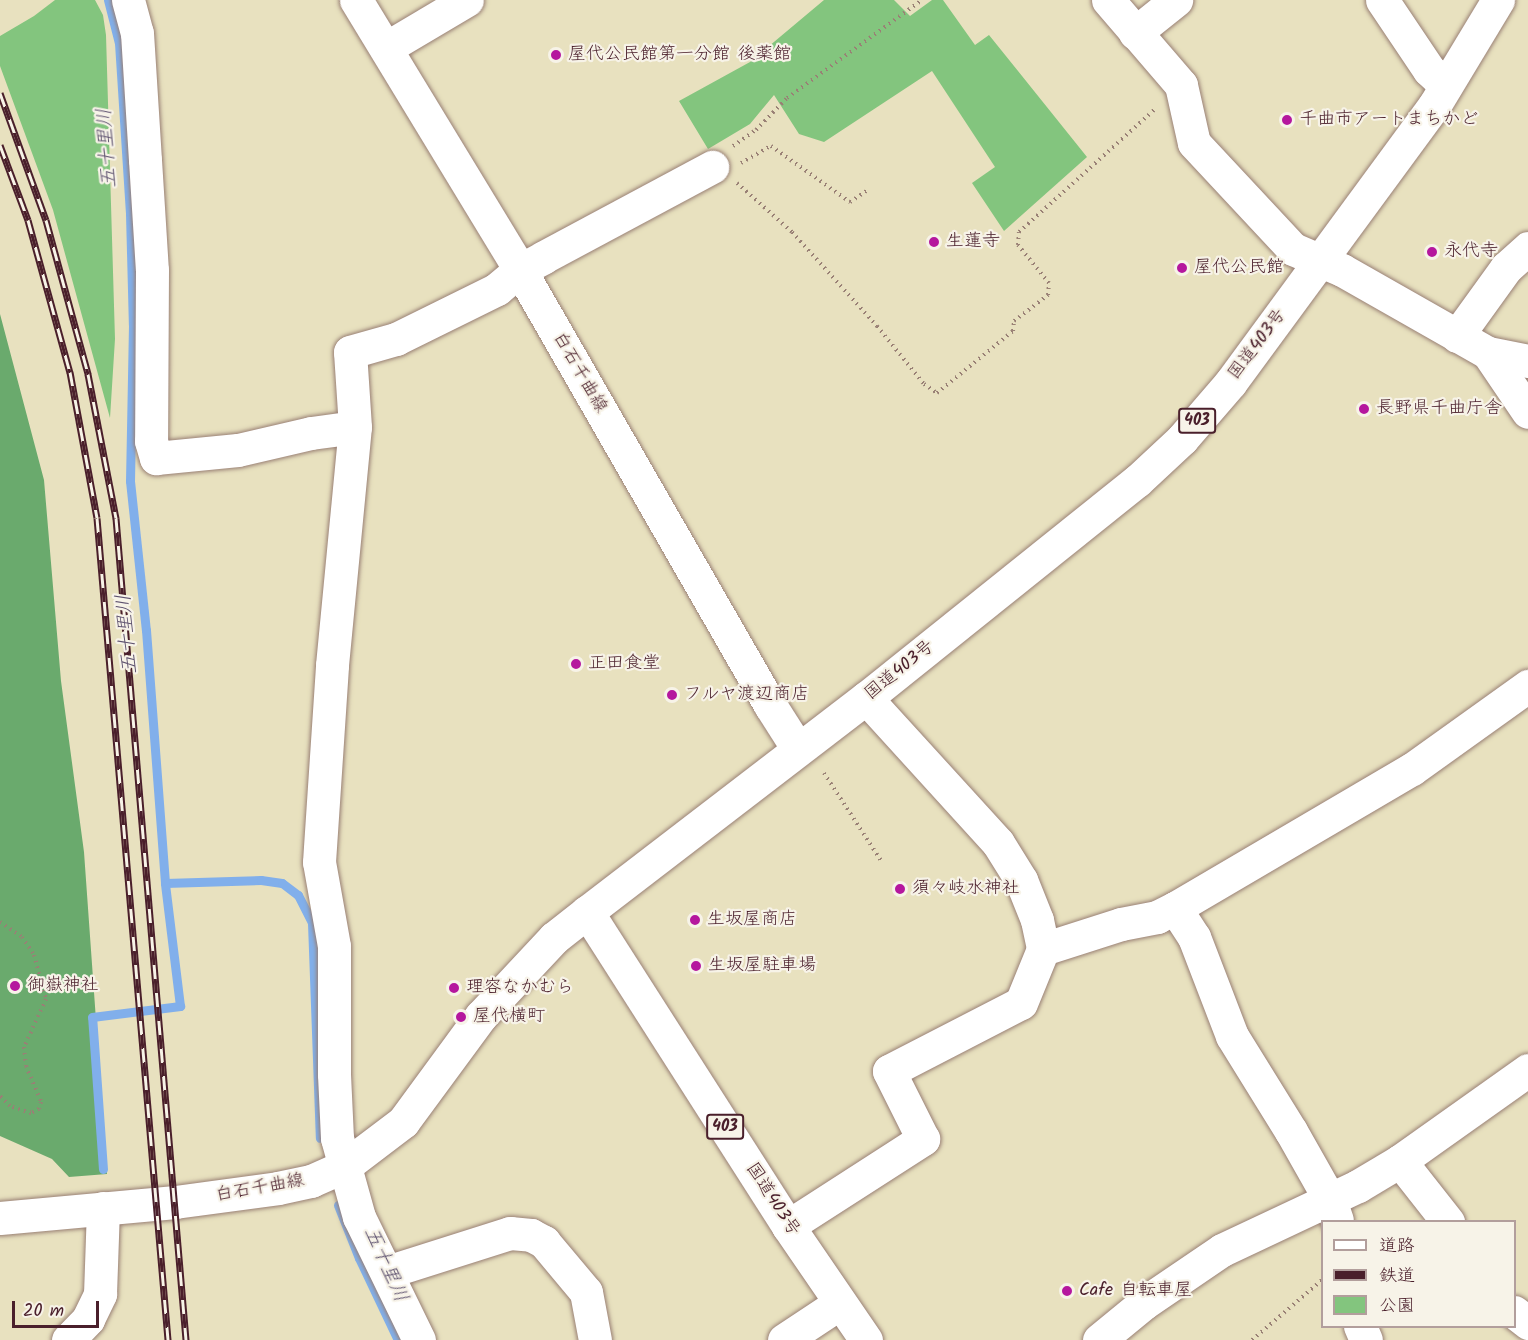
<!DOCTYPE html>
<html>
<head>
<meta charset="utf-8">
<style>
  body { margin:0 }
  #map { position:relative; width:1528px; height:1340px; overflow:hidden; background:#e8e1bf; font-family:Kalam,"Klee One",sans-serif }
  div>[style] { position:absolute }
  .green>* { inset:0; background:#83c57e }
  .forest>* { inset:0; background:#6aaa6d }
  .stream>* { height:9px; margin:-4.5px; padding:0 4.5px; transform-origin:4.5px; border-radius:4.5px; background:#81afeb }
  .path>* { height:4px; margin-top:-2px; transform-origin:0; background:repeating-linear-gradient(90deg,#998075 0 1.5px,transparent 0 6px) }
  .roads { filter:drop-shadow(0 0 2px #998075) drop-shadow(0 0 2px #998075) }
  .minor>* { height:33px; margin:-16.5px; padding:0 16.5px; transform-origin:16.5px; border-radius:16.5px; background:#fff }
  .major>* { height:33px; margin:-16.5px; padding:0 16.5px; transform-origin:16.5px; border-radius:16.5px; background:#fff }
  .highway>* { height:33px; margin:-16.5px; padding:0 16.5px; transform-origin:16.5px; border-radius:16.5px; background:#fff }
  .rail>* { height:7px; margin-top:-3.5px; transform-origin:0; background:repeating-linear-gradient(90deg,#f7f3e8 0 14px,#4a1f2b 0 28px); box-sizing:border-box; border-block:2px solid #4a1f2b }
  .dots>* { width:16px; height:16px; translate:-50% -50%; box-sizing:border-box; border:3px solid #f7f3e8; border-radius:50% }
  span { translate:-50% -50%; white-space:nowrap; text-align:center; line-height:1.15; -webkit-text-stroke:4.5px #f7f3e8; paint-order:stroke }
  .shield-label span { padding:2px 4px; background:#f7f3e8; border:2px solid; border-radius:4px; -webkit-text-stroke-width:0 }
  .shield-label { font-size:16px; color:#4a1f2b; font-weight:700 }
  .poi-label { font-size:18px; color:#4a1f2b }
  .left { translate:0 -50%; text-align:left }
  .street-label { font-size:18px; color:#4a1f2b }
  .water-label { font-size:20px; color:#5d516e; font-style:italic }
  .legend { position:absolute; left:1321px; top:1220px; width:195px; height:108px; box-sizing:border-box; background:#f7f3e8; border:2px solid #b29e9c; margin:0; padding:8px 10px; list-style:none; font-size:18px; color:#4a1f2b }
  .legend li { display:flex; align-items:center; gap:12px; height:30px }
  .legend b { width:30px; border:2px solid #b29e9c }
  .scale { position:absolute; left:12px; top:1301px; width:87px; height:27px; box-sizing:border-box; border:3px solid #4a1f2b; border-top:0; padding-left:8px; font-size:18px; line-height:21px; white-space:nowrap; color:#4a1f2b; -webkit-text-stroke:4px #f7f3e8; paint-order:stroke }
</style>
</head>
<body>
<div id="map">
  <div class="green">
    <div style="clip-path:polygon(55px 0,95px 0,103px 15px,106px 35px,115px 339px,110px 418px,53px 210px,0 66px,0 36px,34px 16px)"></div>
    <div style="clip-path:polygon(824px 0,894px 0,910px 16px,932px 0,943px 0,975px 45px,989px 35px,1087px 157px,1004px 231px,972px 183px,995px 167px,932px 71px,824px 142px,799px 134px,774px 95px,750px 124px,708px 149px,679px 101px,750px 62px)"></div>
  </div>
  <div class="forest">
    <div style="clip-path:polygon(0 314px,44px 480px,61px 681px,84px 852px,107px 1174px,69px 1177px,52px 1159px,0 1136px)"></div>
  </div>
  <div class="stream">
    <div style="left:108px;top:0;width:44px;rotate:75.7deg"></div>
    <div style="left:119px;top:43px;width:171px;rotate:86.3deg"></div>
    <div style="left:130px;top:214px;width:111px;rotate:88.5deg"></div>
    <div style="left:133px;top:325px;width:156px;rotate:91.1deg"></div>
    <div style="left:130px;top:481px;width:150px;rotate:83.9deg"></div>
    <div style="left:146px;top:630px;width:254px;rotate:85.7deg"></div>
    <div style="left:165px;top:883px;width:96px;rotate:-1.8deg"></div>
    <div style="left:261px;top:880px;width:21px;rotate:8deg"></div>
    <div style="left:282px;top:883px;width:20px;rotate:37deg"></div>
    <div style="left:298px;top:895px;width:31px;rotate:63deg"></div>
    <div style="left:312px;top:923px;width:215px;rotate:87.9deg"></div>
    <div style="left:103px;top:1169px;width:152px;rotate:-94.1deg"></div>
    <div style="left:92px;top:1017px;width:89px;rotate:-7.1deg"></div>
    <div style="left:180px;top:1006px;width:124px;rotate:-97deg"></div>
    <div style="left:338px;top:1205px;width:57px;rotate:68.4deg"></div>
    <div style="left:359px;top:1258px;width:91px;rotate:64.6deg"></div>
  </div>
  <div class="path">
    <div style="left:733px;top:146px;width:28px;rotate:-35deg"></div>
    <div style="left:756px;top:130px;width:45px;rotate:-45.9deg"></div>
    <div style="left:787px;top:98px;width:167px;rotate:-36deg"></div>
    <div style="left:741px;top:163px;width:34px;rotate:-30deg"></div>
    <div style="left:771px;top:146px;width:97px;rotate:35.3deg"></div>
    <div style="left:850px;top:202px;width:23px;rotate:-34deg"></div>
    <div style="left:737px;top:183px;width:74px;rotate:41.7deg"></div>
    <div style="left:792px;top:232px;width:127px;rotate:47.9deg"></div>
    <div style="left:877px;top:326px;width:75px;rotate:51deg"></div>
    <div style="left:924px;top:384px;width:16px;rotate:35deg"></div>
    <div style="left:937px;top:393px;width:98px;rotate:-39.2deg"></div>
    <div style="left:1013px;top:331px;width:10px;rotate:-84deg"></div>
    <div style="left:1014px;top:321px;width:43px;rotate:-37.4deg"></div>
    <div style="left:1048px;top:295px;width:12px;rotate:-85deg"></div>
    <div style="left:1049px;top:283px;width:49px;rotate:-129.2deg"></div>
    <div style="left:1018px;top:245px;width:13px;rotate:-86deg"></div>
    <div style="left:1019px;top:232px;width:185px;rotate:-42.1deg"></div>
    <div style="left:824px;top:773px;width:106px;rotate:56.9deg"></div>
    <div style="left:0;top:922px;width:27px;rotate:34deg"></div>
    <div style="left:22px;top:937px;width:22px;rotate:56deg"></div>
    <div style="left:34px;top:955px;width:46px;rotate:74.7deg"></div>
    <div style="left:46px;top:999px;width:53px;rotate:114.6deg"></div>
    <div style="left:24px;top:1047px;width:19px;rotate:84deg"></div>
    <div style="left:26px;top:1066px;width:39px;rotate:67deg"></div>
    <div style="left:41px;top:1102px;width:7px;rotate:106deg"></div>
    <div style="left:39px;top:1109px;width:9px;rotate:153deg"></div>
    <div style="left:31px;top:1113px;width:22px;rotate:-162deg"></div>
    <div style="left:10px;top:1106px;width:14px;rotate:-135deg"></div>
    <div style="left:1252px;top:1340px;width:92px;rotate:-40.6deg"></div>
  </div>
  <div class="roads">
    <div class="minor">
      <div style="left:128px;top:0;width:34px;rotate:75deg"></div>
      <div style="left:137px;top:33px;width:127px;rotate:86.4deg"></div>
      <div style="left:145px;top:160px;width:110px;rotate:86.4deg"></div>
      <div style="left:152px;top:270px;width:171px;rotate:90.3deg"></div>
      <div style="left:151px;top:441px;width:18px;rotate:74deg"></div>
      <div style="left:156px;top:458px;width:82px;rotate:-5.6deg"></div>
      <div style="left:238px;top:450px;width:75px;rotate:-13.1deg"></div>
      <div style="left:311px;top:433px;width:44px;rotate:-7.8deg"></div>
      <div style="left:1108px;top:0;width:112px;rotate:49.3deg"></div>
      <div style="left:1181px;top:85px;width:59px;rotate:77.4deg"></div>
      <div style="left:1194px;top:143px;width:145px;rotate:47deg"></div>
      <div style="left:1293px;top:249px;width:53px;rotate:23.2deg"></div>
      <div style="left:1342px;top:270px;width:168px;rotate:29.6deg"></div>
      <div style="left:1488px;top:353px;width:71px;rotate:55.9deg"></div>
      <div style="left:1382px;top:0;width:84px;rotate:56.1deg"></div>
      <div style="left:1429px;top:70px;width:23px;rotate:43deg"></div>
      <div style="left:1135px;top:33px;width:53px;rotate:-38.8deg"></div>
      <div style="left:386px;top:48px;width:94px;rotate:-30.7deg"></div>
      <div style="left:1457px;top:336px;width:84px;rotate:-54.2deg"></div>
      <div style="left:1506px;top:268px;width:30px;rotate:-42deg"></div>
      <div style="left:1488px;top:353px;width:41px;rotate:11.3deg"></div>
      <div style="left:866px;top:698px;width:196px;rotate:47.7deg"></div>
      <div style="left:998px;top:843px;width:44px;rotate:58.1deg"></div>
      <div style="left:1021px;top:880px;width:43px;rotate:68.2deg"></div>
      <div style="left:1037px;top:920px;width:30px;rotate:78deg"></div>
      <div style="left:1043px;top:949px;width:82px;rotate:-17.8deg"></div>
      <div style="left:1121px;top:924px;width:37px;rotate:-11deg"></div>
      <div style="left:1157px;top:917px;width:20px;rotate:-27deg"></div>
      <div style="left:1175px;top:908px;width:275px;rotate:-30.4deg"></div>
      <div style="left:1412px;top:769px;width:143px;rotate:-35.6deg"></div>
      <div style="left:1175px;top:908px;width:35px;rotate:57deg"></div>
      <div style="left:1194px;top:937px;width:106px;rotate:69deg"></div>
      <div style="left:1232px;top:1036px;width:112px;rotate:58.2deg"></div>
      <div style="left:1291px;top:1131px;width:79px;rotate:60.5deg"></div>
      <div style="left:1330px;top:1200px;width:21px;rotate:71deg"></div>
      <div style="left:1400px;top:1161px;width:78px;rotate:51.8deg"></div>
      <div style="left:788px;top:1226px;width:161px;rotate:-32.8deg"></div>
      <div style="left:923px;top:1139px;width:76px;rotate:-116.6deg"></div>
      <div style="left:889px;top:1071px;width:148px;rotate:-27.3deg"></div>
      <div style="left:1021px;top:1003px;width:58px;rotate:-67.8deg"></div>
      <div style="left:387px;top:1272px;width:129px;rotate:-17.6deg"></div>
      <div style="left:510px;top:1233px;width:21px;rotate:5deg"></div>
      <div style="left:531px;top:1235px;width:15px;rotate:28deg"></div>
      <div style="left:544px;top:1242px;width:65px;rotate:50deg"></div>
      <div style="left:586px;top:1292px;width:49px;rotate:79.4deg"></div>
      <div style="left:1514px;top:1312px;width:18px;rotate:38deg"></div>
      <div style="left:1360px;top:1326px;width:15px;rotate:67deg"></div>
      <div style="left:68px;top:1340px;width:29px;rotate:-46deg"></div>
      <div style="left:88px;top:1319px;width:28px;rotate:-64deg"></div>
      <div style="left:100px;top:1294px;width:86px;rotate:-88deg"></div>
      <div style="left:419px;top:1340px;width:137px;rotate:-116deg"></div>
      <div style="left:359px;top:1217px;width:82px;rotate:-105.6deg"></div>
      <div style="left:337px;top:1138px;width:64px;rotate:-92.7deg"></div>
      <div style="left:334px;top:1074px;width:128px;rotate:-90deg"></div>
      <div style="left:334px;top:946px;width:85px;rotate:-100.1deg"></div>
      <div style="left:319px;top:862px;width:197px;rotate:-86.2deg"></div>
      <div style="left:332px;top:665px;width:239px;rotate:-84.5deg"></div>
      <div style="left:355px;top:427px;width:75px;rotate:-93.8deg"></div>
      <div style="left:350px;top:352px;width:48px;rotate:-15.8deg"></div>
      <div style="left:396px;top:339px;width:113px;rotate:-26.3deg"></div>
      <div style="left:497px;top:289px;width:30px;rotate:-40deg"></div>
      <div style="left:520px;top:270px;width:27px;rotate:-28deg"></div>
      <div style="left:544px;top:257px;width:191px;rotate:-28.2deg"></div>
      <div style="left:784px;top:1340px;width:67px;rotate:-33.5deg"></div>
      <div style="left:1099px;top:1340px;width:58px;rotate:-39.4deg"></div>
      <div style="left:1144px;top:1303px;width:94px;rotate:-34.2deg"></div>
      <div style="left:1222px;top:1250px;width:150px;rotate:-25.2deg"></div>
      <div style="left:1358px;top:1186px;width:49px;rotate:-30.8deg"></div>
      <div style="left:1400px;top:1161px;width:157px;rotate:-35.4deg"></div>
    </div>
    <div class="major">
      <div style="left:356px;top:0;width:316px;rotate:58.7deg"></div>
      <div style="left:520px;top:270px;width:502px;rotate:60.11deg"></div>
      <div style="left:770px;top:705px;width:52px;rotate:57.5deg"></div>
      <div style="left:0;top:1218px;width:176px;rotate:-5.2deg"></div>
      <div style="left:175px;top:1202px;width:104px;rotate:-7.7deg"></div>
      <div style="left:278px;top:1188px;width:34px;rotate:-12deg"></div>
      <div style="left:311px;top:1181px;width:37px;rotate:-24deg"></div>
      <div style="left:345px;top:1166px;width:73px;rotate:-37.2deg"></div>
      <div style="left:403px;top:1122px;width:132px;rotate:-53.7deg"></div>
      <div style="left:481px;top:1016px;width:107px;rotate:-46.9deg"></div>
      <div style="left:554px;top:938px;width:42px;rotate:-38.2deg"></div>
    </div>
    <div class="highway">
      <div style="left:866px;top:1340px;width:138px;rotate:-124.4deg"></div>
      <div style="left:788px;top:1226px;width:373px;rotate:-122.6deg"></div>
      <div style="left:587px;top:912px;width:352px;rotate:-37.5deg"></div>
      <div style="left:866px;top:698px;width:347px;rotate:-38.7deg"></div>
      <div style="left:1137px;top:481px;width:62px;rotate:-43deg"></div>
      <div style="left:1182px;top:439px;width:75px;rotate:-49.3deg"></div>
      <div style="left:1231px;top:382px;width:343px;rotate:-53.7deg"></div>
      <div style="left:1434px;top:106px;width:124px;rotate:-58.9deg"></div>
    </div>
  </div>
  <div class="rail">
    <div style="left:0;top:93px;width:135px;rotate:70.1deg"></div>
    <div style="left:46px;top:220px;width:160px;rotate:74.7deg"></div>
    <div style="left:88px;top:374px;width:147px;rotate:79deg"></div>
    <div style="left:116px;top:518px;width:825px;rotate:85.13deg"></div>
    <div style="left:0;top:145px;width:80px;rotate:69.5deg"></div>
    <div style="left:28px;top:220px;width:158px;rotate:74.6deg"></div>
    <div style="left:70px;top:372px;width:148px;rotate:79.5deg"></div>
    <div style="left:97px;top:518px;width:825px;rotate:85.06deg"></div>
  </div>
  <div class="dots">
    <div style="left:556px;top:55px;background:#b5179e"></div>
    <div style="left:1287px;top:120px;background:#b5179e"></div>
    <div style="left:934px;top:242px;background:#b5179e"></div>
    <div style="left:1432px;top:252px;background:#b5179e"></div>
    <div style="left:1182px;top:268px;background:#b5179e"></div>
    <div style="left:1364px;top:409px;background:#b5179e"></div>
    <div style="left:576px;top:664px;background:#b5179e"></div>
    <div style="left:672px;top:695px;background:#b5179e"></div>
    <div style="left:900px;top:889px;background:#b5179e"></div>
    <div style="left:695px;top:920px;background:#b5179e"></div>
    <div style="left:696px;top:966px;background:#b5179e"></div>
    <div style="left:15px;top:986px;background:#b5179e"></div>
    <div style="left:454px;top:988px;background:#b5179e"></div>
    <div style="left:461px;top:1017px;background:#b5179e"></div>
    <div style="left:1067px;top:1291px;background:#b5179e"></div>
  </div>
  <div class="shield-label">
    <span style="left:1197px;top:421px">403</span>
    <span style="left:725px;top:1127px">403</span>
  </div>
  <div class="poi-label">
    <span class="left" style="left:568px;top:55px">屋代公民館第一分館 後薬館</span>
    <span class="left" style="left:1299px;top:120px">千曲市アートまちかど</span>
    <span class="left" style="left:946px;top:242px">生蓮寺</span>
    <span class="left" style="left:1444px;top:252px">永代寺</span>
    <span class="left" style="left:1194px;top:268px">屋代公民館</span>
    <span class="left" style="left:1376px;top:409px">長野県千曲庁舎</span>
    <span class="left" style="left:588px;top:664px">正田食堂</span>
    <span class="left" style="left:684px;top:695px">フルヤ渡辺商店</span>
    <span class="left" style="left:912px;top:889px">須々岐水神社</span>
    <span class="left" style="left:707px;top:920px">生坂屋商店</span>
    <span class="left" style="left:708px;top:966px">生坂屋駐車場</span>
    <span class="left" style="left:27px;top:986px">御嶽神社</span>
    <span class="left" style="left:466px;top:988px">理容なかむら</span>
    <span class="left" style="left:473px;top:1017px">屋代横町</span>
    <span class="left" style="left:1079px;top:1291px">Cafe 自転車屋</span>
  </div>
  <div class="street-label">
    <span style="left:1258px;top:345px;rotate:-53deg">国道403号</span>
    <span style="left:579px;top:373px;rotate:60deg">白石千曲線</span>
    <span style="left:900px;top:671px;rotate:-39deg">国道403号</span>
    <span style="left:260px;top:1189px;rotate:-10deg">白石千曲線</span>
    <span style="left:772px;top:1200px;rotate:57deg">国道403号</span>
  </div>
  <div class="water-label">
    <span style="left:108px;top:148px;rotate:-94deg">五十里川</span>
    <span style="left:128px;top:634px;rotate:-95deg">五十里川</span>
    <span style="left:385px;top:1265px;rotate:66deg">五十里川</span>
  </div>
  <ul class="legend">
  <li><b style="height:8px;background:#fff"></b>道路</li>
  <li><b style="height:8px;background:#4a1f2b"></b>鉄道</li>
  <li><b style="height:16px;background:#83c57e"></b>公園</li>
  </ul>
  <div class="scale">20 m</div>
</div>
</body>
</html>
